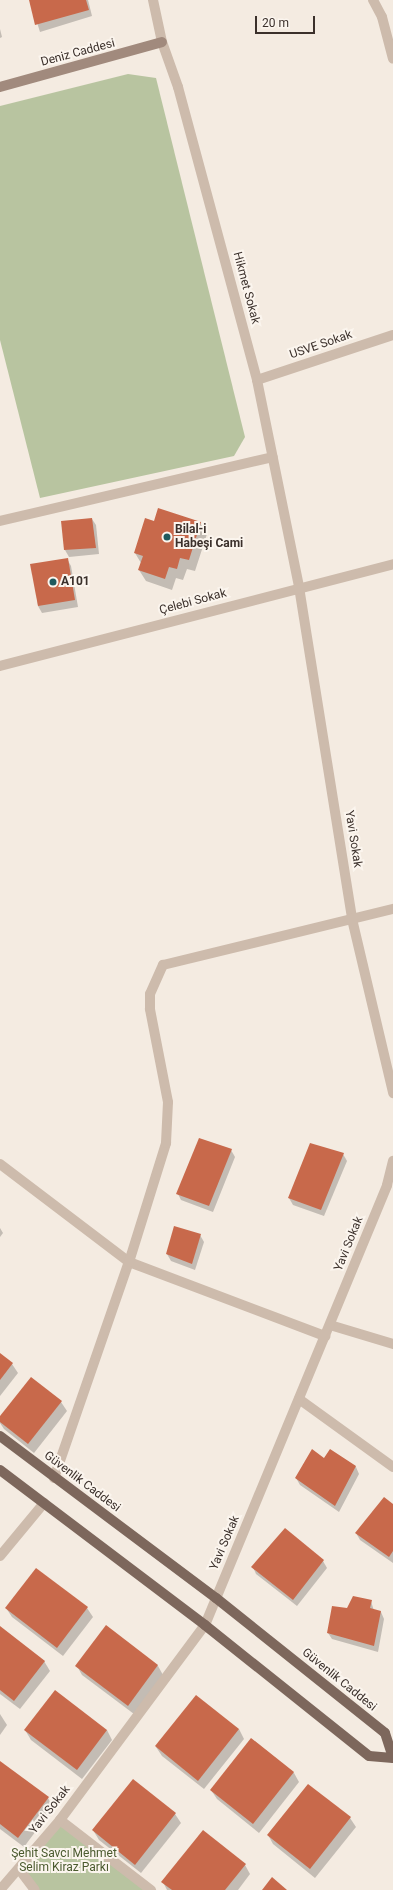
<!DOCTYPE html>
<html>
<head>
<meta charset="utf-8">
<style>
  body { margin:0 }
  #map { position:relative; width:393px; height:1890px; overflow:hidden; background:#f4ebe1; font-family:Roboto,sans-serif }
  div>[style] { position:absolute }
  .green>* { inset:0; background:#b8c4a0 }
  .shadow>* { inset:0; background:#0003 }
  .building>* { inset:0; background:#c8694b }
  .lane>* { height:10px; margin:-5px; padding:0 5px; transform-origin:5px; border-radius:5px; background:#cdbbac }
  .street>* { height:10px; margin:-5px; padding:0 5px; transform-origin:5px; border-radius:5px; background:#cdbbac }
  .secondary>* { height:10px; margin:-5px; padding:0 5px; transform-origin:5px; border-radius:5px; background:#a18a7d }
  .primary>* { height:10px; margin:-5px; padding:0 5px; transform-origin:5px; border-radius:5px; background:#7d675c }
  .dots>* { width:11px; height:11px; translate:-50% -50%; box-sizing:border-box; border:2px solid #fbf5ee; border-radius:50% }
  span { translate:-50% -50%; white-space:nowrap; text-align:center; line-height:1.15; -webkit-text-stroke:4px #fbf5ee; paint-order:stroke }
  .street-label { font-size:12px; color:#3b302b }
  .poi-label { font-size:12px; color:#3b302b; font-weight:700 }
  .left { translate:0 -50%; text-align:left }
  .park-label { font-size:12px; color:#4a5a2e }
  .scale { position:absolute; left:255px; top:16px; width:60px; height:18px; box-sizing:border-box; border:2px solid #3b302b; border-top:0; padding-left:5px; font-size:12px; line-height:14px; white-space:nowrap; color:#3b302b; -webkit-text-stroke:3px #fbf5ee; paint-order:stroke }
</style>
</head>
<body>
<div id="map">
  <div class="green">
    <div style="clip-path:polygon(128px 74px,156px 78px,245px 437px,234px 456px,40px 498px,0 340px,0 106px)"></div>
    <div style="clip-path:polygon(60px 1820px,151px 1890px,35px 1890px,19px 1869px)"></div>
  </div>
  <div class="shadow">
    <div style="clip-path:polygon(30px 0,88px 0,92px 16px,40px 32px)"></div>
    <div style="clip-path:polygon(0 29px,2px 37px,0 38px)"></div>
    <div style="clip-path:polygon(92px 519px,96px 525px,99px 554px,69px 557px,65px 550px,62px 522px)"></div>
    <div style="clip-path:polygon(200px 523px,207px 534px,195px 571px,187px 569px,183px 580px,176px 578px,172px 590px,146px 581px,139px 570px,141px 563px,135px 553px)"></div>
    <div style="clip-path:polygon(67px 559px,71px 566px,78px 607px,42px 613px,38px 606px,32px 565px)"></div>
    <div style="clip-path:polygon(231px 1150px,235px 1157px,213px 1212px,181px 1200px,178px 1194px)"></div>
    <div style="clip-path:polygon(343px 1154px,347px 1161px,324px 1216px,293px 1205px,289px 1198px)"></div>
    <div style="clip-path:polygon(0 1228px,3px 1233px,0 1237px)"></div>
    <div style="clip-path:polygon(200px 1235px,204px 1242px,195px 1270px,171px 1261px,167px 1254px)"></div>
    <div style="clip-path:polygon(0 1354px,12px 1364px,18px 1373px,0 1396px)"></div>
    <div style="clip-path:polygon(31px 1378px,61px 1402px,67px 1411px,34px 1453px,4px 1429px,0 1423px,0 1418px)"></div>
    <div style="clip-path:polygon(330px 1450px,356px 1467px,359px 1474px,339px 1512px,300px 1485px,296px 1478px,324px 1459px)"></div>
    <div style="clip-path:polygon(393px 1505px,393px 1563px,360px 1540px,356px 1533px)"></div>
    <div style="clip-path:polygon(323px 1561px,327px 1568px,297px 1606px,256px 1574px,253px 1567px)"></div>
    <div style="clip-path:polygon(36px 1569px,87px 1608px,93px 1617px,63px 1656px,12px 1617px,6px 1608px)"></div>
    <div style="clip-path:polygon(371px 1601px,374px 1611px,381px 1612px,384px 1619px,378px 1652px,332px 1639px,328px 1633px,348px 1609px)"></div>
    <div style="clip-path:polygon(107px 1627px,158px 1666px,163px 1675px,134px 1714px,82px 1675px,77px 1666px)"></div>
    <div style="clip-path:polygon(0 1628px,44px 1661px,50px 1671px,20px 1709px,0 1694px)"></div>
    <div style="clip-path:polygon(0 1714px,7px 1725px,0 1735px)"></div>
    <div style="clip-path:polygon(239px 1729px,244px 1739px,204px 1789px,162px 1756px,156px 1747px)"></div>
    <div style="clip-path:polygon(25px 1730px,107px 1730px,112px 1740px,82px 1779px,31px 1740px)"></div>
    <div style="clip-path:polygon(252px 1739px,294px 1773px,299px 1782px,259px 1833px,217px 1799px,211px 1790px)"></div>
    <div style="clip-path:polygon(0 1762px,48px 1798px,53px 1808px,24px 1847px,0 1829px)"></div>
    <div style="clip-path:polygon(308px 1785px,350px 1818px,356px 1827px,315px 1878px,273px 1844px,268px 1835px)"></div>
    <div style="clip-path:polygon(175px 1814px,181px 1823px,141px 1873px,99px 1840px,93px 1830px)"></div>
    <div style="clip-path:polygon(245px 1865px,250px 1874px,238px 1890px,167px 1890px,163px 1882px)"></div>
  </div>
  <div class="building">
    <div style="clip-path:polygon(29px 0,86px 0,89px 10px,35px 25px)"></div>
    <div style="clip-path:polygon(158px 508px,201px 522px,189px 560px,180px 558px,177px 569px,169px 567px,165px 579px,138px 570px,143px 556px,134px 553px,145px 518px,154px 521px)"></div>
    <div style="clip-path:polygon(92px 518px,96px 548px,64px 550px,61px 521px)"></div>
    <div style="clip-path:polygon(68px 558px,75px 600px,38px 606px,30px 564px)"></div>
    <div style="clip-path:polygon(199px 1138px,232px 1149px,209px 1206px,176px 1194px)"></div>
    <div style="clip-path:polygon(310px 1143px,344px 1153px,321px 1210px,288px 1198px)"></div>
    <div style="clip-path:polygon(174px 1226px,201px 1234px,192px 1264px,166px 1254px)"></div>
    <div style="clip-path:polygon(0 1353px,13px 1363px,0 1380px)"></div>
    <div style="clip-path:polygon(31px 1377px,62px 1401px,28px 1444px,0 1422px,0 1416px)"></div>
    <div style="clip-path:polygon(312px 1449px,324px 1458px,330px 1449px,356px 1466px,335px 1506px,295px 1478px)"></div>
    <div style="clip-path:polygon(384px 1497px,393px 1504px,393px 1551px,389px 1557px,355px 1533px)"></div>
    <div style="clip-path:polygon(285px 1528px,324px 1560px,293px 1600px,251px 1567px)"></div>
    <div style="clip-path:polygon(36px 1568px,88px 1607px,57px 1648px,5px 1608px)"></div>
    <div style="clip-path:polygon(353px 1596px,372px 1600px,370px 1608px,381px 1611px,374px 1646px,327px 1633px,332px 1606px,347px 1608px)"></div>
    <div style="clip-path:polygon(106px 1625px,158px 1665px,128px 1706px,75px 1666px)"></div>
    <div style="clip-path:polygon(0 1626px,45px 1661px,14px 1701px,0 1690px)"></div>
    <div style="clip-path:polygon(55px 1690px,107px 1730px,77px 1770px,24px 1730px)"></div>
    <div style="clip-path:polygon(196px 1695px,239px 1729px,198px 1781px,155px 1746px)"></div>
    <div style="clip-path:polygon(251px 1738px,294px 1772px,253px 1824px,210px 1790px)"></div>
    <div style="clip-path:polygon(0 1761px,49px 1797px,18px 1838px,0 1824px)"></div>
    <div style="clip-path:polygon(133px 1779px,176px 1813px,135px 1865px,92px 1830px)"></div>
    <div style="clip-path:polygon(308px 1784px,351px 1817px,310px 1869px,267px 1835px)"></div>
    <div style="clip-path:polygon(203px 1830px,246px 1864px,225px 1890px,172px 1890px,161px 1882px)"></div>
    <div style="clip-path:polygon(272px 1877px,287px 1890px,262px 1890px)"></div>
  </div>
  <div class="lane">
    <div style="left:0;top:521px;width:280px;rotate:-13.2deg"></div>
  </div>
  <div class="street">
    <div style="left:153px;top:0;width:43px;rotate:77.9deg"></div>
    <div style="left:162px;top:42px;width:48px;rotate:70.4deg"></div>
    <div style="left:178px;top:87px;width:303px;rotate:74.9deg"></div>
    <div style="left:257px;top:380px;width:211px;rotate:78.5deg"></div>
    <div style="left:299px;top:587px;width:336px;rotate:80.9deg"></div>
    <div style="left:352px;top:919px;width:179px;rotate:76.7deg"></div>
    <div style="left:373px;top:0;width:19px;rotate:62deg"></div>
    <div style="left:382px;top:17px;width:43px;rotate:75.3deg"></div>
    <div style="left:257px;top:380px;width:143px;rotate:-18.3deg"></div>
    <div style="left:0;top:666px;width:406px;rotate:-14.5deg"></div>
    <div style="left:0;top:1164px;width:162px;rotate:37.2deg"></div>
    <div style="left:129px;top:1262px;width:210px;rotate:20.7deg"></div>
    <div style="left:330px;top:1325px;width:66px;rotate:16.8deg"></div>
    <div style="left:299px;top:1399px;width:116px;rotate:35.9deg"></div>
    <div style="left:54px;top:1478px;width:229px;rotate:-70.9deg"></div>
    <div style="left:129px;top:1262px;width:125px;rotate:-72.7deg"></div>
    <div style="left:166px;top:1143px;width:41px;rotate:-87.2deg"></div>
    <div style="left:168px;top:1102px;width:95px;rotate:-101deg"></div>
    <div style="left:150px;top:1009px;width:15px;rotate:-90deg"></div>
    <div style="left:150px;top:994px;width:32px;rotate:-66deg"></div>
    <div style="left:163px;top:965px;width:237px;rotate:-13.7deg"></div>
    <div style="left:0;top:1556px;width:69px;rotate:-50.3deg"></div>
    <div style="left:60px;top:1820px;width:115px;rotate:37.6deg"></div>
    <div style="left:19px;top:1869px;width:26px;rotate:53deg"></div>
    <div style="left:0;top:1890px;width:92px;rotate:-49.4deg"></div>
    <div style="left:60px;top:1820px;width:243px;rotate:-53.4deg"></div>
    <div style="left:205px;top:1625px;width:476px;rotate:-67.5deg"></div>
    <div style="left:387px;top:1185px;width:25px;rotate:-76deg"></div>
  </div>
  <div class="secondary">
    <div style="left:0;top:87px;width:168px;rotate:-15.5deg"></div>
  </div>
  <div class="primary">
    <div style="left:0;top:1436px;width:270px;rotate:36.9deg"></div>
    <div style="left:216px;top:1598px;width:216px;rotate:38.6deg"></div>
    <div style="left:385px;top:1733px;width:26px;rotate:72deg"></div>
    <div style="left:393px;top:1758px;width:24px;rotate:-175deg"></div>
    <div style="left:369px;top:1756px;width:210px;rotate:-141.4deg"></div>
    <div style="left:205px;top:1625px;width:257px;rotate:-142.9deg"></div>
  </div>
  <div class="dots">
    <div style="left:167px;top:537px;background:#1f5a5e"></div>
    <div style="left:53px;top:582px;background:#1f5a5e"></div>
  </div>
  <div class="street-label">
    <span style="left:78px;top:53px;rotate:-15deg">Deniz Caddesi</span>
    <span style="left:246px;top:288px;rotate:75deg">Hikmet Sokak</span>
    <span style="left:321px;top:345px;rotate:-19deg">USVE Sokak</span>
    <span style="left:193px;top:602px;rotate:-15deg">Çelebi Sokak</span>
    <span style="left:353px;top:839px;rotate:81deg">Yavi Sokak</span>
    <span style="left:349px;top:1244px;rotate:-68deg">Yavi Sokak</span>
    <span style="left:82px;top:1482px;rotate:37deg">Güvenlik Caddesi</span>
    <span style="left:225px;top:1543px;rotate:-67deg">Yavi Sokak</span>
    <span style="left:339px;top:1680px;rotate:39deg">Güvenlik Caddesi</span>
    <span style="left:50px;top:1810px;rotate:-52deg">Yavi Sokak</span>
  </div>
  <div class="poi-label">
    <span class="left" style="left:175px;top:537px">Bilal-i<br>Habeşi Cami</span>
    <span class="left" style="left:61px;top:582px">A101</span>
  </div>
  <div class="park-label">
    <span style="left:64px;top:1861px">Şehit Savcı Mehmet<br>Selim Kiraz Parkı</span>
  </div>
  <div class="scale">20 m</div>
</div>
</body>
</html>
